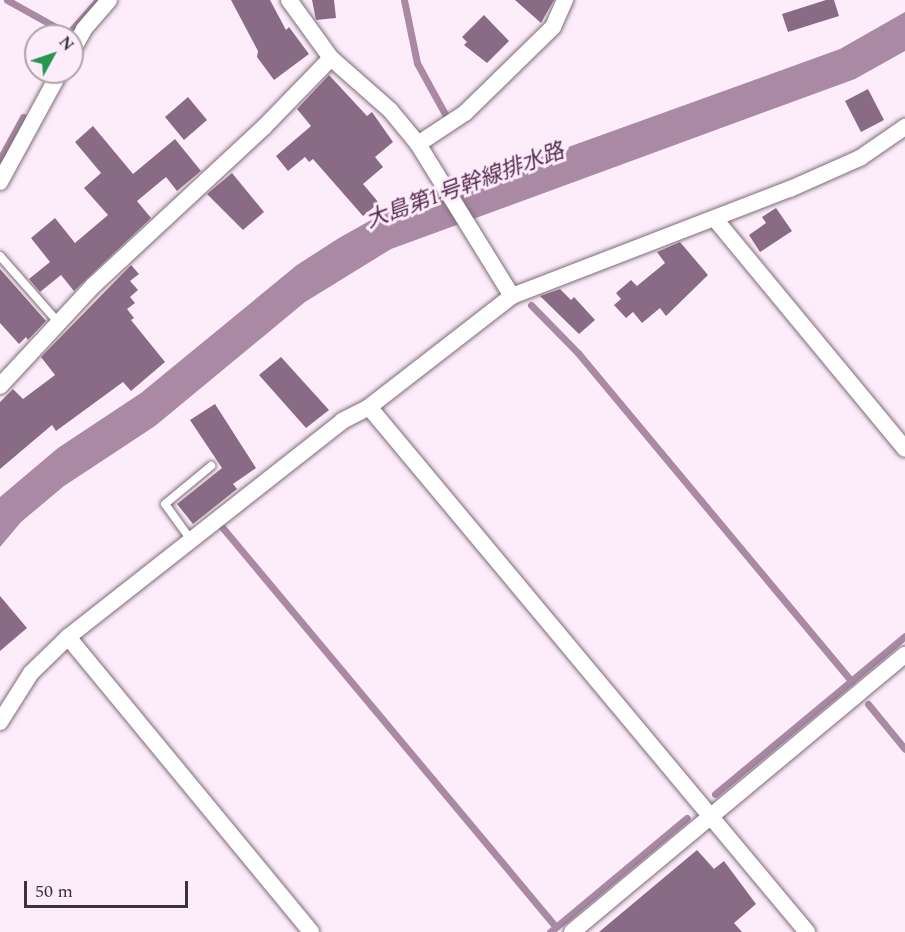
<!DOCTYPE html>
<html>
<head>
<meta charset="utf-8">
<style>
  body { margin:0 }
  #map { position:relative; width:905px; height:932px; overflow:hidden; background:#fdedfa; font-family:Spectral,"Noto Sans JP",serif }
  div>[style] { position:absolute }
  .water>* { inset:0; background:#a989a4 }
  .stream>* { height:7px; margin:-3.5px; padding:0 3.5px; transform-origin:3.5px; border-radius:3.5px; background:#a989a4 }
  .building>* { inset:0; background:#8a6b85 }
  .roads { filter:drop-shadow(0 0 2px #7d6b7a) drop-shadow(0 0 2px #7d6b7a) }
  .lane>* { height:8px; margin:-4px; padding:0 4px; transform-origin:4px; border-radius:4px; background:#fff }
  .street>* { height:16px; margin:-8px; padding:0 8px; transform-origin:8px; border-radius:8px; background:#fff }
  span { translate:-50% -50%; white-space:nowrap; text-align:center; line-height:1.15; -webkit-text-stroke:6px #fdedfa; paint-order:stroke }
  .water-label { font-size:22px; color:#562b51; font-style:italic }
  .north { position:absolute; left:24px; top:24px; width:60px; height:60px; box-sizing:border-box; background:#fdedfa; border:2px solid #afa3ad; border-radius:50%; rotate:50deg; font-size:16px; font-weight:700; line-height:24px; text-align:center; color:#3b333a }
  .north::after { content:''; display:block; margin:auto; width:21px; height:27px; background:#249752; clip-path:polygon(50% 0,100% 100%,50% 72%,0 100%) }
  .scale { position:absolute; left:24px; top:881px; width:164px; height:27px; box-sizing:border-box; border:3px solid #3b333a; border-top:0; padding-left:8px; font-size:18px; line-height:21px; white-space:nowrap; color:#3b333a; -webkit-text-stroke:4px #fdedfa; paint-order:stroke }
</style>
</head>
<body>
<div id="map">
  <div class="water">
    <div style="clip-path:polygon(905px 12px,905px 51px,855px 79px,391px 249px,305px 302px,155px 426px,64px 486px,21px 522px,0 547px,0 497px,58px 448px,141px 393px,297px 265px,339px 238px,380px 215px,840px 49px)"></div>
  </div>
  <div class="stream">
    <div style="left:7px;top:0;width:70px;rotate:29.1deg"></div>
    <div style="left:68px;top:34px;width:45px;rotate:-48.6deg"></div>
    <div style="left:404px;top:0;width:64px;rotate:78.3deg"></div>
    <div style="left:417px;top:63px;width:58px;rotate:61.2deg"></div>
    <div style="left:0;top:159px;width:48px;rotate:-61.3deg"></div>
    <div style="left:531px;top:305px;width:67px;rotate:45.6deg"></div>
    <div style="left:578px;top:353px;width:427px;rotate:50.2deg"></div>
    <div style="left:851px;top:681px;width:70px;rotate:-39.8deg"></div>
    <div style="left:222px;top:527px;width:521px;rotate:50.14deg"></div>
    <div style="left:868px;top:704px;width:58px;rotate:50.6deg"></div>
    <div style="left:715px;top:794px;width:177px;rotate:-39.7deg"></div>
    <div style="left:550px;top:932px;width:178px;rotate:-39.8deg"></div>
  </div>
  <div class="building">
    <div style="clip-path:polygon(231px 0,270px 0,286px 30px,289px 27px,309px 54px,274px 80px,257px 57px,258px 51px)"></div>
    <div style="clip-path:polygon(312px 0,334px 0,336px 18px,316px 20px)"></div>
    <div style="clip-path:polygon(515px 0,554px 0,541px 23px)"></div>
    <div style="clip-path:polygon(826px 0,834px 0,839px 16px,788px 32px,782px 14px)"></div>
    <div style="clip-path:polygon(484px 15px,509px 41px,487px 63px,464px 45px,467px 42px,462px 37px)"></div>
    <div style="clip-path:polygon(329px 75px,367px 116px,372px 112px,393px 142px,375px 157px,383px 167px,363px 184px,379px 203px,363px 216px,313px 159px,309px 162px,305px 157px,288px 171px,276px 156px,311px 126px,297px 109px)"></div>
    <div style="clip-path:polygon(868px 89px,884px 120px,861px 132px,845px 101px)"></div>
    <div style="clip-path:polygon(188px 97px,207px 120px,184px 140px,165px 117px)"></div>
    <div style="clip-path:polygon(93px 126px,133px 174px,175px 139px,201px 171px,177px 191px,166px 177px,137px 201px,151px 218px,74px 291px,61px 275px,40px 292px,29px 279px,50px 262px,31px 238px,55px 218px,75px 243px,108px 215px,84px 188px,101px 173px,75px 142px)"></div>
    <div style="clip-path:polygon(232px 173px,264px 212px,243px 230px,207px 194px)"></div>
    <div style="clip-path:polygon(776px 208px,792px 231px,760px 252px,749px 235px,766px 223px,762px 217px)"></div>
    <div style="clip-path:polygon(680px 242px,708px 275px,666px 316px,660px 308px,642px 323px,633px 312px,626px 318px,614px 305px,621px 299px,616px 293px,631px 280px,637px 286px,665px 263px,657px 252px)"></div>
    <div style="clip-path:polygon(131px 265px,139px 274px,130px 281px,138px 290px,130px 297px,135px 303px,127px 309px,134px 318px,131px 320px,165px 362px,131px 391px,123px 382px,56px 431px,52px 425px,0 469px,0 402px,13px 389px,23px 399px,55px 375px,41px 357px)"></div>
    <div style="clip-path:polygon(0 269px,46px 321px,28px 340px,26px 337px,19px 344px,0 323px)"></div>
    <div style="clip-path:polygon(560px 289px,571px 300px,574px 297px,595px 320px,579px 334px,540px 296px)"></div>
    <div style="clip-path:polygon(281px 357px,329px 410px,306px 428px,259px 375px)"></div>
    <div style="clip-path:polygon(215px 404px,256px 468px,233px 484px,237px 489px,193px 524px,177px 504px,222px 468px,190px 420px)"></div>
    <div style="clip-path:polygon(0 596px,27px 628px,0 651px)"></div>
    <div style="clip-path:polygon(697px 850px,714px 869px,724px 861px,756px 904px,734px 923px,742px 932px,599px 932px)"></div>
  </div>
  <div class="roads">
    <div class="lane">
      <div style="left:0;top:256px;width:88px;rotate:48.7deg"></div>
      <div style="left:191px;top:540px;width:44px;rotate:-125.8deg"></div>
      <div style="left:165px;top:504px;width:60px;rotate:-39.6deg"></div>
    </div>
    <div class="street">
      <div style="left:289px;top:0;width:72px;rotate:54.1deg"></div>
      <div style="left:331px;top:58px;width:79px;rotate:41.4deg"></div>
      <div style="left:390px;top:110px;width:44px;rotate:50.5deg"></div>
      <div style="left:418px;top:144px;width:179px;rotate:58.3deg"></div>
      <div style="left:72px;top:51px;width:25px;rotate:-61deg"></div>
      <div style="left:84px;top:29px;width:38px;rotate:-49deg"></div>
      <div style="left:418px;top:144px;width:56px;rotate:-33.4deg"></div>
      <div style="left:465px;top:113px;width:123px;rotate:-44.3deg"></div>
      <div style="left:553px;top:27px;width:30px;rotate:-66deg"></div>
      <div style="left:0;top:182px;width:125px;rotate:-61.4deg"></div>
      <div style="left:715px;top:219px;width:298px;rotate:50.4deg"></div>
      <div style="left:0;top:386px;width:138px;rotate:-47.1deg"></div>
      <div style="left:94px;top:285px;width:232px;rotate:-42.9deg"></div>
      <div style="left:264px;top:127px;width:96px;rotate:-45.8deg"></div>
      <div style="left:369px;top:407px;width:684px;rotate:50.16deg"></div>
      <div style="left:68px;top:637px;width:382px;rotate:50.5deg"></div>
      <div style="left:0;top:722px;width:58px;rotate:-57.7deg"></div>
      <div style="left:31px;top:673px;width:52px;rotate:-44.2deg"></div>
      <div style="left:68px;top:637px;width:349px;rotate:-38.2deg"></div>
      <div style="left:342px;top:421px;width:30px;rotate:-27deg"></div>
      <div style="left:369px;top:407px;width:181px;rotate:-37.8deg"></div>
      <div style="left:512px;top:296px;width:298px;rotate:-21.1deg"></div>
      <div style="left:790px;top:189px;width:77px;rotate:-23.9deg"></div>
      <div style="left:860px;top:158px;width:55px;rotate:-34.6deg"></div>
      <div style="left:572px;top:932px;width:433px;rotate:-39.8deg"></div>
    </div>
  </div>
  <div class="water-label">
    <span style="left:465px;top:186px;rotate:-20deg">大島第1号幹線排水路</span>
  </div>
  <div class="north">N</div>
  <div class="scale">50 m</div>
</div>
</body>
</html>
